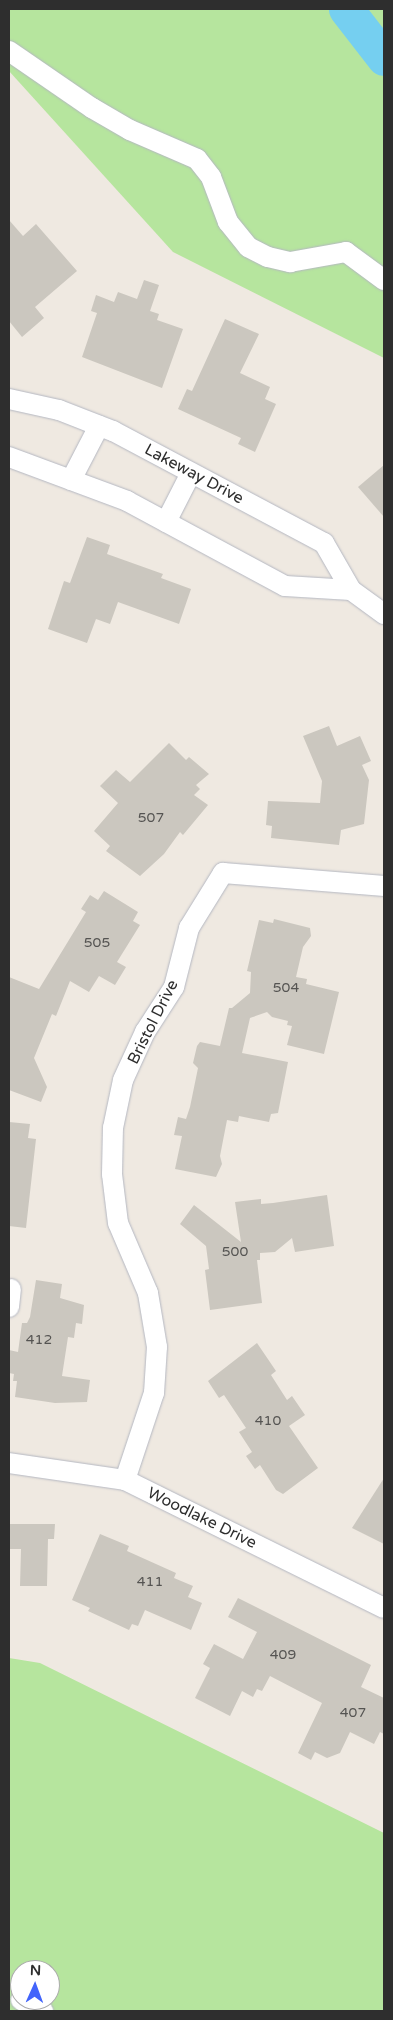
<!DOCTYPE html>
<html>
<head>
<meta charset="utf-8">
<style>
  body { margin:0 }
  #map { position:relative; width:393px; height:2020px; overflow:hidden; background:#efe9e1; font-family:"Varela Round",sans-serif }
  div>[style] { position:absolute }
  .green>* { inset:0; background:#b6e59e }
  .river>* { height:35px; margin:-17.5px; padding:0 17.5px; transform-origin:17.5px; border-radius:17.5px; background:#75cff0 }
  .building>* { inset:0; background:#cbc7bf }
  .roads { filter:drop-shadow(0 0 1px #b4b7c1) drop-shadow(0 0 1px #b4b7c1) }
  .minor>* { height:20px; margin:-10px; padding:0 10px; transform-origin:10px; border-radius:10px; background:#fff }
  span { translate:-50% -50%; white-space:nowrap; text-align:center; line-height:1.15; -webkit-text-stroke:4px #fff; paint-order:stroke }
  .number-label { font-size:14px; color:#555452 }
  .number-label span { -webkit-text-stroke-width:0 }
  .street-label { font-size:16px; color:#2e2e2e }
  .frame { position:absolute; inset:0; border:10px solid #2e2e2e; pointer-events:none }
  .north { position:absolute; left:10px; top:1960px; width:50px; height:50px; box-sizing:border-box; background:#fff; border:1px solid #ababab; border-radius:50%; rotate:2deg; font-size:14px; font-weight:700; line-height:20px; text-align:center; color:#2e2e2e }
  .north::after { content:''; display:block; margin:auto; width:18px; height:22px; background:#4264fb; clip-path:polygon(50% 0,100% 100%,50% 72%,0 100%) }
</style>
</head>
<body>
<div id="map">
  <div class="green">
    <div style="clip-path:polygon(9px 9px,384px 9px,384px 358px,173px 252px,9px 71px)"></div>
    <div style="clip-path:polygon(evenodd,9px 1658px,40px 1663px,384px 1833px,384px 2011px,9px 2011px,9px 1658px,20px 1970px,50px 1970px,50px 2000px,20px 2000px,20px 1970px)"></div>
  </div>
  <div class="river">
    <div style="left:346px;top:9px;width:62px;rotate:52.2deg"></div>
  </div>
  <div class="building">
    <div style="clip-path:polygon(9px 220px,23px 236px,36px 224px,77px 271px,35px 307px,44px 318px,22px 337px,9px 321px)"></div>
    <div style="clip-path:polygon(144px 280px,159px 285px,150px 311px,159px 314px,157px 320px,183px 329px,162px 388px,82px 357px,97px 313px,91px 311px,96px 295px,114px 302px,118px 292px,137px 299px)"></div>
    <div style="clip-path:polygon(225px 319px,259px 334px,240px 373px,270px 387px,265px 399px,276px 404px,255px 452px,238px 444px,241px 438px,178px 409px,187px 389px,192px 391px)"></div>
    <div style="clip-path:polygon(384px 465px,384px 517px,358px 487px)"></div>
    <div style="clip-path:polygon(87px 537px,110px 545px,107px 554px,163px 574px,161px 578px,191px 589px,179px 624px,118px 602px,110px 624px,96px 619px,87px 643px,48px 629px,64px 581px,70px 583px)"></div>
    <div style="clip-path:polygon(329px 726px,337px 746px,360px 736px,371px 761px,362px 765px,369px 780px,364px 824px,341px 830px,339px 845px,271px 838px,272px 826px,266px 825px,268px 801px,320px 803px,322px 781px,303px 736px)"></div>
    <div style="clip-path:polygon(169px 743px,186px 760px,189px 757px,209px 774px,196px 785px,200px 789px,194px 795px,208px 805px,183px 835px,180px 832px,164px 854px,140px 876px,106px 851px,110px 846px,94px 831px,118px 803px,100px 786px,116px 770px,130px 782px)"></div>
    <div style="clip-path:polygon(104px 891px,138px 912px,133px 921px,140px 925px,117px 962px,126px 967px,115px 985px,99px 976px,89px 992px,70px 981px,56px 1016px,52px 1014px,34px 1058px,47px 1087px,41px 1102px,9px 1090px,9px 977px,39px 989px,86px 912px,81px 909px,90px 895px,98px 900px)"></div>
    <div style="clip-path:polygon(274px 919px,310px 928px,311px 936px,303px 947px,296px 977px,307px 979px,306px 984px,339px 992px,324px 1054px,287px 1045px,292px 1026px,287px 1025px,288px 1021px,272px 1017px,267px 1012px,250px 1018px,242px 1053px,288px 1062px,278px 1113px,271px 1114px,269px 1122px,239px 1116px,238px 1122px,227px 1120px,220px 1156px,222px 1164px,216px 1177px,175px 1169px,182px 1136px,174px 1135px,178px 1117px,186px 1119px,190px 1107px,198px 1068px,193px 1063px,197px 1046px,200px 1042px,220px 1046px,229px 1008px,232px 1008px,250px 993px,251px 972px,247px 971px,259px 920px,273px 923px)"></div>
    <div style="clip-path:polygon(9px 1122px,30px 1124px,28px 1138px,36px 1139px,26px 1228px,9px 1226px)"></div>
    <div style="clip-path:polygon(327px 1195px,334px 1246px,295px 1252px,292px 1238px,275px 1252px,260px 1253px,260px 1260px,257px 1260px,262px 1303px,210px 1310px,205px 1270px,209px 1269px,206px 1246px,180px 1224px,194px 1205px,241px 1242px,235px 1202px,261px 1199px,261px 1204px,273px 1203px)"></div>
    <div style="clip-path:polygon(36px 1280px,62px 1284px,60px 1298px,84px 1305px,82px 1324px,76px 1323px,74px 1338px,68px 1337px,62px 1376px,90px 1380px,87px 1402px,55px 1403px,15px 1397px,17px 1381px,13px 1381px,14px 1374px,9px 1373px,9px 1350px,18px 1352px,22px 1323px,27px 1323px,30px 1317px)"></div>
    <div style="clip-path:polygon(257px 1343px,276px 1371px,271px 1375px,287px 1400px,292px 1396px,305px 1415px,289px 1426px,318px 1468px,283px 1494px,276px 1490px,260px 1465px,255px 1469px,246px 1456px,252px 1452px,239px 1432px,246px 1428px,224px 1395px,219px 1398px,208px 1381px)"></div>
    <div style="clip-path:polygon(384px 1478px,384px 1544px,352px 1528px)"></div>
    <div style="clip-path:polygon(9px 1524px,55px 1524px,54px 1539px,48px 1539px,47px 1586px,20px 1586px,21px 1549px,9px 1549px)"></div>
    <div style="clip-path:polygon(100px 1534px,129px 1546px,127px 1551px,176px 1573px,174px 1578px,193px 1586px,188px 1597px,202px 1603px,191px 1630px,145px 1610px,138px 1626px,132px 1624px,129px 1630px,88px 1611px,90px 1608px,72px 1600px)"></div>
    <div style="clip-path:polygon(238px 1598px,371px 1665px,361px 1687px,384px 1698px,384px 1734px,380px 1732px,374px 1744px,350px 1732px,340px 1753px,327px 1758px,315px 1752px,311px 1760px,298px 1753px,322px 1703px,270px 1676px,262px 1691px,257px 1689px,253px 1697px,242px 1691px,230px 1716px,195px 1698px,210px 1668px,203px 1664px,214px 1644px,243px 1659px,257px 1632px,228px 1617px)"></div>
  </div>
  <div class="roads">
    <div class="minor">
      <div style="left:9px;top:51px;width:101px;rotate:34.5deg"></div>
      <div style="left:92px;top:108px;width:44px;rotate:30.1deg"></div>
      <div style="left:130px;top:130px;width:73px;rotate:23.4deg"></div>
      <div style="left:197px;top:159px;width:23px;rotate:52deg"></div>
      <div style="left:211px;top:177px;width:48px;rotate:69.3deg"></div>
      <div style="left:228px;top:222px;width:32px;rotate:51deg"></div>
      <div style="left:248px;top:247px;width:22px;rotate:27deg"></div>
      <div style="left:268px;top:257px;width:23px;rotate:13deg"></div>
      <div style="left:290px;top:262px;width:57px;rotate:-10.1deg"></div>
      <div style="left:346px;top:252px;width:47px;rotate:36.4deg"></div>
      <div style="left:9px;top:399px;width:51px;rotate:12.4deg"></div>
      <div style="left:59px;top:410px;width:58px;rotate:21.3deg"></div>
      <div style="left:113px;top:431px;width:239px;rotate:28deg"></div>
      <div style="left:324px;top:543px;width:54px;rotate:60.1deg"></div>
      <div style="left:351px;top:590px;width:41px;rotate:36deg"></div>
      <div style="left:9px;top:457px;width:126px;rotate:20.4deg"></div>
      <div style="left:127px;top:501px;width:179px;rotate:28.3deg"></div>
      <div style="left:285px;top:586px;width:66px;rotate:3.5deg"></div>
      <div style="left:71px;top:480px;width:61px;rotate:-62.6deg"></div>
      <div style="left:166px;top:522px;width:55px;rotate:-63deg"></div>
      <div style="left:9px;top:1307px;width:18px;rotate:-84deg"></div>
      <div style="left:9px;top:1463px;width:117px;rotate:8.3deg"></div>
      <div style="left:125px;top:1480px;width:289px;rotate:26.3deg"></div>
      <div style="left:125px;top:1480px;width:92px;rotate:-71.6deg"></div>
      <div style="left:154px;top:1393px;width:46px;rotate:-86.3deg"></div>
      <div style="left:157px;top:1347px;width:55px;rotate:-99.5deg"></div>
      <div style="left:148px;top:1293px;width:76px;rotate:-113.2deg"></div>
      <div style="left:118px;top:1223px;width:49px;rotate:-97deg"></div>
      <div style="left:112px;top:1174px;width:46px;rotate:-88.8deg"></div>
      <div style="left:113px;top:1128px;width:49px;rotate:-78.2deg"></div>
      <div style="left:123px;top:1080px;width:53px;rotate:-65.4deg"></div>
      <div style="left:145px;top:1032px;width:54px;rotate:-57.2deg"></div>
      <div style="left:174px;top:987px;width:61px;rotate:-75.7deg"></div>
      <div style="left:189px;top:928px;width:65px;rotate:-58.3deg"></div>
      <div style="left:223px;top:873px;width:162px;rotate:4.6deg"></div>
      <div style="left:21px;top:2000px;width:25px;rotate:27deg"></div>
    </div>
  </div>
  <div class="number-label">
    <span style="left:151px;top:818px">507</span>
    <span style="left:97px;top:943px">505</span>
    <span style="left:286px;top:988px">504</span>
    <span style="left:235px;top:1252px">500</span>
    <span style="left:39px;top:1340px">412</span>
    <span style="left:268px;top:1421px">410</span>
    <span style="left:150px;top:1582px">411</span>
    <span style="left:283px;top:1655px">409</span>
    <span style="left:353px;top:1713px">407</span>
  </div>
  <div class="street-label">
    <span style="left:194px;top:474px;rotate:28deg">Lakeway Drive</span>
    <span style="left:153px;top:1022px;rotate:-63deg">Bristol Drive</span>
    <span style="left:202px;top:1518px;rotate:26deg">Woodlake Drive</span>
  </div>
  <div class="frame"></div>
  <div class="north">N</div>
</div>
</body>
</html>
